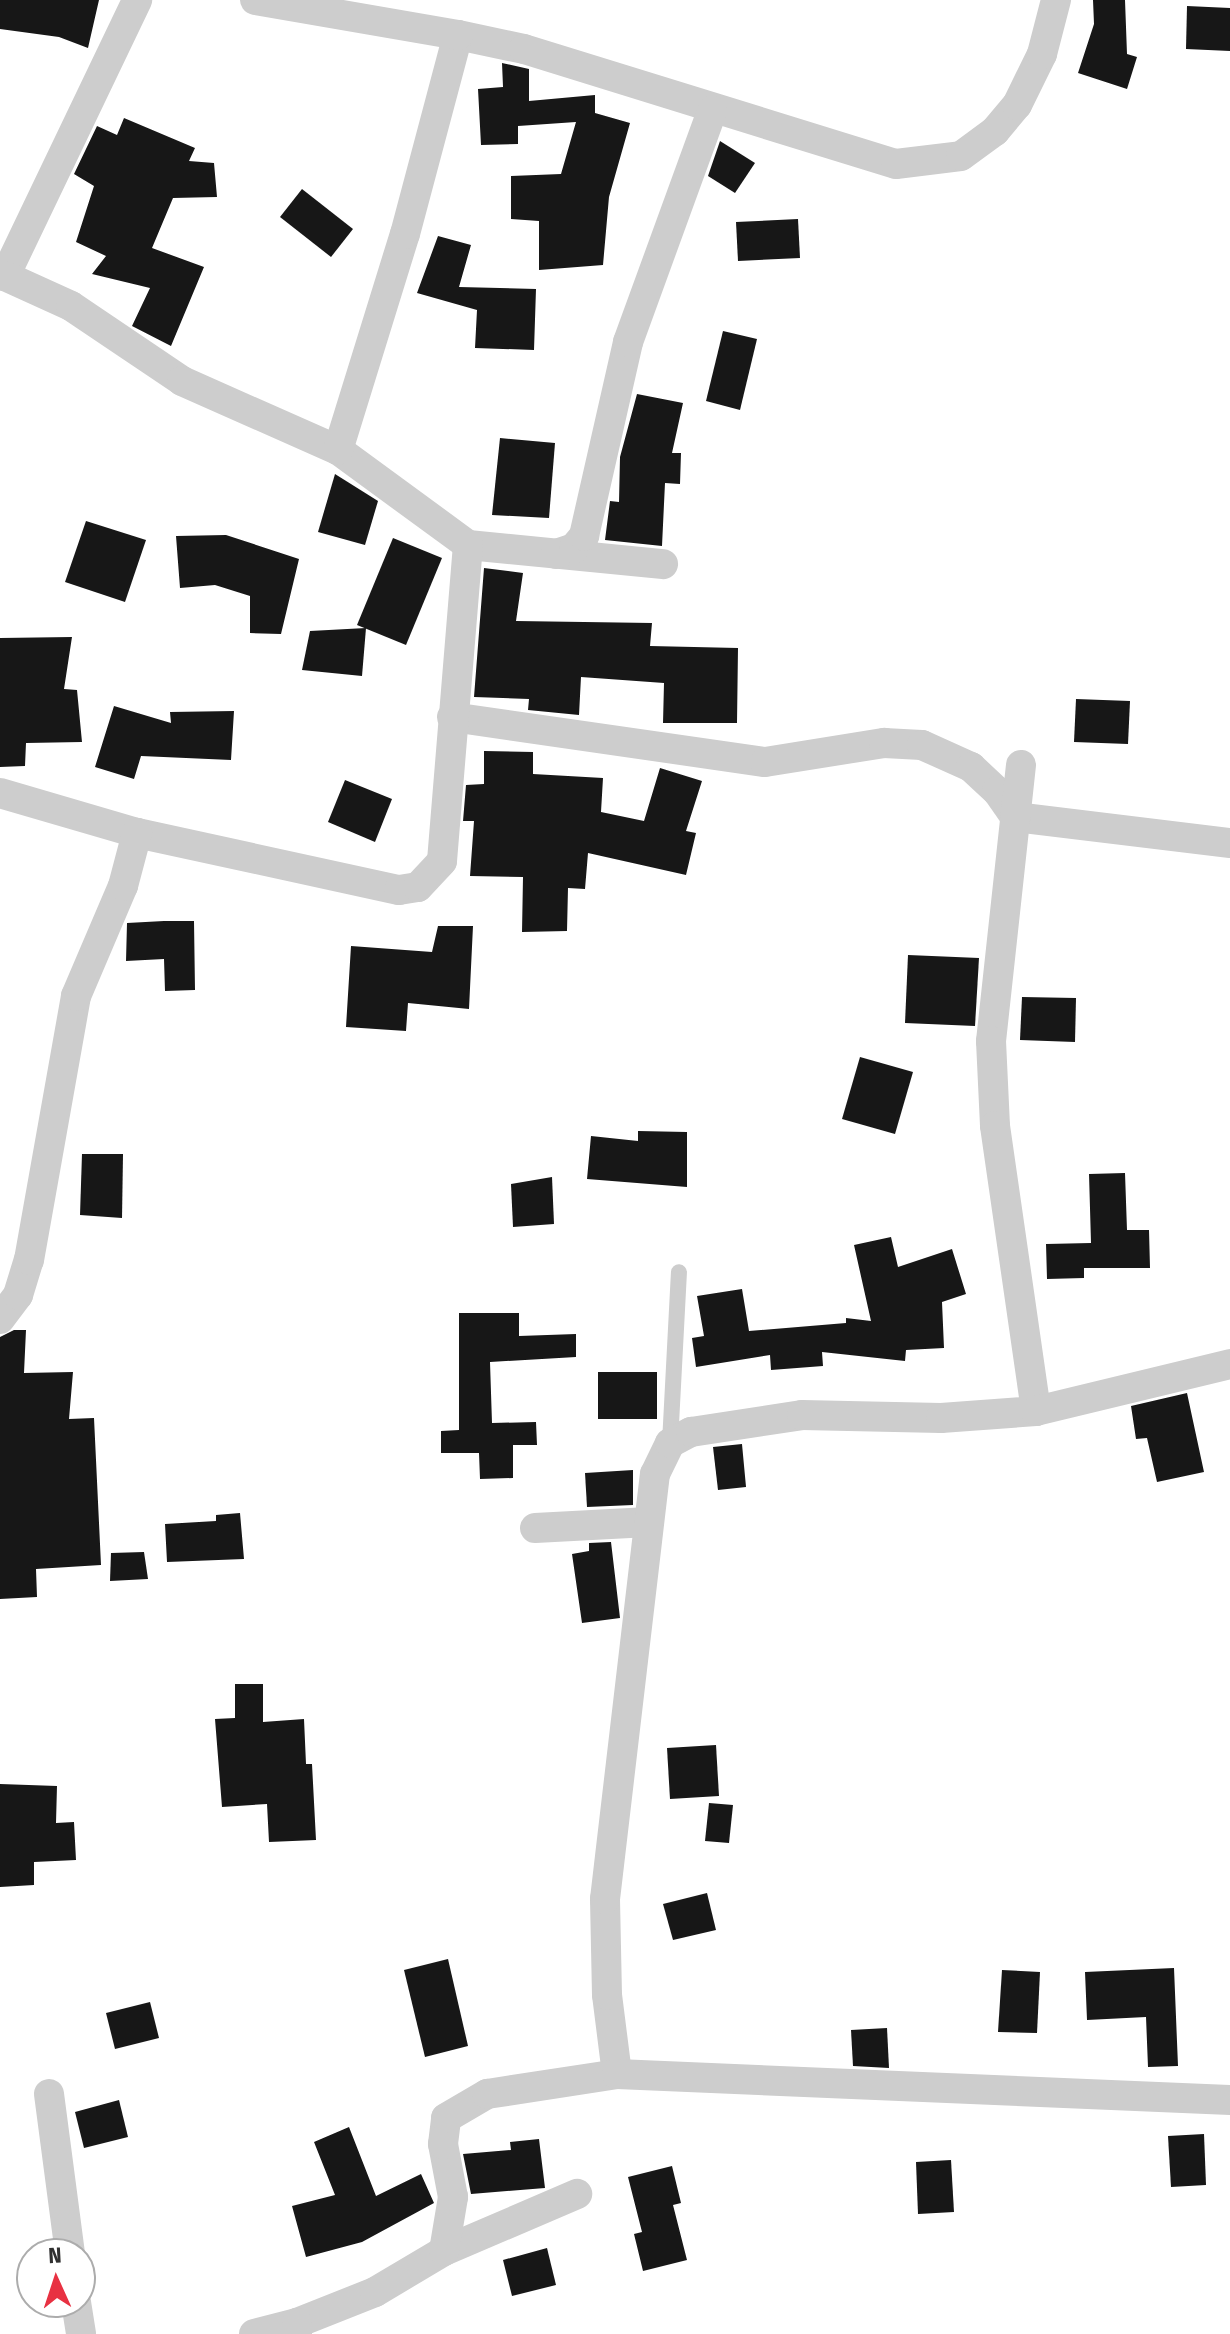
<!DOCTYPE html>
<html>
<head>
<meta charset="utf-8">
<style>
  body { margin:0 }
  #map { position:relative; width:1230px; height:2334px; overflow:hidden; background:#fff; font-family:"Fira Sans Condensed",sans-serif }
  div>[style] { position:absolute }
  .building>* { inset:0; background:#171717 }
  .lane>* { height:16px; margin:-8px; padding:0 8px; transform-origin:8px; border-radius:8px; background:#cdcdcd }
  .street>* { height:30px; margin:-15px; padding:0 15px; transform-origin:15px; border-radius:15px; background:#cdcdcd }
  span { translate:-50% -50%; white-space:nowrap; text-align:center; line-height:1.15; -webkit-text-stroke:8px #fff; paint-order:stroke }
  .north { position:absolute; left:16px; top:2238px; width:80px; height:80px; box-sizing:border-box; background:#fff; border:2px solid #acacac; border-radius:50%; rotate:357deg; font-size:22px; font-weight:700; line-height:32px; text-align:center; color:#303030 }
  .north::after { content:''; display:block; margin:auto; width:28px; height:36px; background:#e83142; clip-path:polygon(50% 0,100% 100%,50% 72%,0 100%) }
</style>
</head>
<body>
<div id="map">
  <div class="building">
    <div style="clip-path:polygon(0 0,99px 0,88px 48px,59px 37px,0 29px)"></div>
    <div style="clip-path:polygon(1093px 0,1125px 0,1127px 54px,1137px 57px,1127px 89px,1078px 73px,1094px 24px)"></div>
    <div style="clip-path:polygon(1187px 6px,1230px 8px,1230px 51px,1186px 49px)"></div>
    <div style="clip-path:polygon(502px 63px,529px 69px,529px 101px,595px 95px,595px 113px,630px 123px,609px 197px,603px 265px,539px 270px,539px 221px,511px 219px,511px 176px,561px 174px,576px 122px,518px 126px,518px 144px,481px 145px,478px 89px,503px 87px)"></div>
    <div style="clip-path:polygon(124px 118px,195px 148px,189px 161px,214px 163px,217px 197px,173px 198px,152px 248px,204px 267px,171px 346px,132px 326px,150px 288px,92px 274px,106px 256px,76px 242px,94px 186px,74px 174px,97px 126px,117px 135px)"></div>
    <div style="clip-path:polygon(720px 141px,755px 163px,735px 193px,708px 176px)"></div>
    <div style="clip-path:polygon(302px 189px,353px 229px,331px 257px,280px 217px)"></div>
    <div style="clip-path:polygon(798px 219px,800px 258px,738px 261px,736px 222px)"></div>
    <div style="clip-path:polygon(438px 236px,471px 245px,459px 287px,536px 289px,534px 350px,475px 348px,477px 310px,417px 293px)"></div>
    <div style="clip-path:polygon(723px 331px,757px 339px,740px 410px,706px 401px)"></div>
    <div style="clip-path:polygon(637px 394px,683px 403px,672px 453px,681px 453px,680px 484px,665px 483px,662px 546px,605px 540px,610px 501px,619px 502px,620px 457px)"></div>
    <div style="clip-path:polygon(500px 438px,555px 443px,549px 518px,492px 515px)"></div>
    <div style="clip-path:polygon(335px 474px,378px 501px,365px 545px,318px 532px)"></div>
    <div style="clip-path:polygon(86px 521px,146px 540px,125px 602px,65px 582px)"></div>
    <div style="clip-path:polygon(226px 535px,299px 559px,281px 634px,250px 633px,250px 596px,215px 585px,180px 588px,176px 536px)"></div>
    <div style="clip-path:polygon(393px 538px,442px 558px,406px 645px,357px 625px)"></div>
    <div style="clip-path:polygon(484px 568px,523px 573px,516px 621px,652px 623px,650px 646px,738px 648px,737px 723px,663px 723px,664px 683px,581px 677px,579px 715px,528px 710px,529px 699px,474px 697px)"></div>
    <div style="clip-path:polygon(366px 628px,362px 676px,302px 670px,310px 631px)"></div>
    <div style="clip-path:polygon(72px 637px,64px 689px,77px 690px,82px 742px,26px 743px,25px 766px,0 767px,0 638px)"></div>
    <div style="clip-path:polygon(1076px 699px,1130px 701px,1128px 744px,1074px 742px)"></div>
    <div style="clip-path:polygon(114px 706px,171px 723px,170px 712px,234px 711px,231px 760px,141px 756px,134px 779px,95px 767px)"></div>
    <div style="clip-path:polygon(484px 751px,533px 752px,533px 774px,603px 778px,601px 812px,644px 821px,660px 768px,702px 781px,686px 831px,696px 833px,686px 875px,588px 853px,585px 889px,568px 888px,567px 931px,522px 932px,523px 877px,470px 876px,474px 821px,463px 821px,466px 785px,484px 784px)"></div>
    <div style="clip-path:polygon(345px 780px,392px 799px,375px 842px,328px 822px)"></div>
    <div style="clip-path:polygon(164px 921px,194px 921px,195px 990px,165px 991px,164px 959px,126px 961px,127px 923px)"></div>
    <div style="clip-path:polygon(438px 926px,473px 926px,469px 1009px,408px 1003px,406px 1031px,346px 1027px,351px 946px,432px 952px)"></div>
    <div style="clip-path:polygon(908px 955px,979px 958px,975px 1026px,905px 1023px)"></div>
    <div style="clip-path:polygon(1022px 997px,1076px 998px,1075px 1042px,1020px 1040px)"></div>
    <div style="clip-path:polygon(860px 1057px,913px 1072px,895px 1134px,842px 1119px)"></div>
    <div style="clip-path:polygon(638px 1131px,687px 1132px,687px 1187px,587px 1179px,591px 1136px,638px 1141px)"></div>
    <div style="clip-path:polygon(82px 1154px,123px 1154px,122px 1218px,80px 1215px)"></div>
    <div style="clip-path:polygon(1125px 1173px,1127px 1230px,1149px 1230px,1150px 1268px,1084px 1268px,1084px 1278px,1047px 1279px,1046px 1244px,1091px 1243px,1089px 1174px)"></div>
    <div style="clip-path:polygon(552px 1177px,554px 1224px,513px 1227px,511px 1184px)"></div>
    <div style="clip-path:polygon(891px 1237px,898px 1267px,952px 1249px,966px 1294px,942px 1302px,944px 1348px,906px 1350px,905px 1361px,822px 1352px,823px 1366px,771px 1370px,770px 1355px,696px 1367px,692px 1338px,704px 1336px,697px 1296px,742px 1289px,749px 1331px,846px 1323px,846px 1318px,871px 1321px,854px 1245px)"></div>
    <div style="clip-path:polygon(459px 1313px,519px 1313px,519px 1336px,576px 1334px,576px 1357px,490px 1362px,492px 1423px,536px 1422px,537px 1445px,513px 1445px,513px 1478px,480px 1479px,479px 1453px,441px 1453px,441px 1431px,459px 1430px)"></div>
    <div style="clip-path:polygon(14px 1330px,26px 1330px,24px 1373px,73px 1372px,69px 1419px,94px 1418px,101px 1565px,36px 1569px,37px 1597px,0 1599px,0 1337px)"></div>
    <div style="clip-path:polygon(598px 1372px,657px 1372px,657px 1419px,598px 1419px)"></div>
    <div style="clip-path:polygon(1187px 1393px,1204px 1472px,1157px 1482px,1147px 1438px,1136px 1439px,1131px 1406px)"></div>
    <div style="clip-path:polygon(742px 1444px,746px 1487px,718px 1490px,713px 1447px)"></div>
    <div style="clip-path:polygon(633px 1470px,633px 1505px,587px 1507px,585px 1473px)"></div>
    <div style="clip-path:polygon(240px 1513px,244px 1559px,167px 1562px,165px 1524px,216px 1521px,216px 1515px)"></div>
    <div style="clip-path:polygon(611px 1542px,620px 1618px,582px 1623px,572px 1554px,589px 1551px,589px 1543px)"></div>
    <div style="clip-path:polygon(144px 1552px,148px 1579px,110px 1581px,111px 1553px)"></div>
    <div style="clip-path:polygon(235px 1684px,263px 1684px,263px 1722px,304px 1719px,306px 1764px,312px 1764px,316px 1840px,269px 1842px,267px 1804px,222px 1807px,215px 1719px,235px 1718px)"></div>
    <div style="clip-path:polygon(716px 1745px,719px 1796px,670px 1799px,667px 1748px)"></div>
    <div style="clip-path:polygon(0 1784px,57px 1786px,56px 1823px,74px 1822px,76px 1860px,34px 1862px,34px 1885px,0 1887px)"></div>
    <div style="clip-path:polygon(709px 1803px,733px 1805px,729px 1843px,705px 1841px)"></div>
    <div style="clip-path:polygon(707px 1893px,716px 1930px,673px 1940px,663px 1904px)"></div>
    <div style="clip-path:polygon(448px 1959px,468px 2046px,425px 2057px,404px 1970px)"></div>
    <div style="clip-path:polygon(1174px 1968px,1178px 2066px,1148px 2067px,1146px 2017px,1087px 2020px,1085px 1972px)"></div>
    <div style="clip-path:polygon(1002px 1970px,1040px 1972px,1037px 2033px,998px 2032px)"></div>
    <div style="clip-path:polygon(150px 2002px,159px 2038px,115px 2049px,106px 2013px)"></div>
    <div style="clip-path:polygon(887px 2028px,889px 2068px,853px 2066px,851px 2030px)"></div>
    <div style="clip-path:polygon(119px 2100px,128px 2137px,84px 2148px,75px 2112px)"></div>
    <div style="clip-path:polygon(349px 2127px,376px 2196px,421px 2174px,434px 2203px,362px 2242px,306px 2257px,292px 2206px,335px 2195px,314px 2142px)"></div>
    <div style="clip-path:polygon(1204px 2134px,1206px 2185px,1171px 2187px,1168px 2136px)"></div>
    <div style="clip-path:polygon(539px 2139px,545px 2188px,471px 2194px,463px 2154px,511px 2150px,510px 2142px)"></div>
    <div style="clip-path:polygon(951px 2160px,954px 2212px,918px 2214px,916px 2162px)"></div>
    <div style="clip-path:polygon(672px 2166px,681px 2203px,673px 2205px,687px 2260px,643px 2271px,634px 2234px,642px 2232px,628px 2177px)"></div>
    <div style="clip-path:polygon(547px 2248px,556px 2285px,512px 2296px,503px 2260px)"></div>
  </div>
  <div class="lane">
    <div style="left:670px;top:1443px;width:171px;rotate:-87deg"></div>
  </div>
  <div class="street">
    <div style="left:458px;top:35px;width:67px;rotate:12deg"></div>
    <div style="left:524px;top:49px;width:389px;rotate:17.2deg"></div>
    <div style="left:896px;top:164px;width:65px;rotate:-7deg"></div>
    <div style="left:961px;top:156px;width:42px;rotate:-36.3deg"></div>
    <div style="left:995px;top:131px;width:34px;rotate:-50deg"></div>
    <div style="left:1017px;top:105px;width:57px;rotate:-63.9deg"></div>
    <div style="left:1042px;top:54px;width:56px;rotate:-75.5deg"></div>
    <div style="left:0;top:275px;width:5px;rotate:11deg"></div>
    <div style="left:5px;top:276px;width:306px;rotate:-64.4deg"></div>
    <div style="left:5px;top:276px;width:72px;rotate:24.4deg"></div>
    <div style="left:71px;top:306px;width:134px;rotate:34deg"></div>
    <div style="left:182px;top:381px;width:171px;rotate:23.9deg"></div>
    <div style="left:468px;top:545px;width:196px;rotate:5.6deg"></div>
    <div style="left:556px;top:554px;width:19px;rotate:-18deg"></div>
    <div style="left:574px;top:548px;width:16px;rotate:-50deg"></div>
    <div style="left:584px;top:536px;width:199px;rotate:-77.2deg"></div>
    <div style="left:628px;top:342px;width:246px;rotate:-70deg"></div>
    <div style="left:452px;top:717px;width:316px;rotate:8.2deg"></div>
    <div style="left:765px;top:762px;width:121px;rotate:-9.1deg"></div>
    <div style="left:884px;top:743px;width:38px;rotate:3deg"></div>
    <div style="left:922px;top:745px;width:54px;rotate:24.2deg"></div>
    <div style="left:971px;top:767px;width:35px;rotate:43deg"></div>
    <div style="left:997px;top:791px;width:32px;rotate:55deg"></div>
    <div style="left:1015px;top:817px;width:217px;rotate:6.9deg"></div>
    <div style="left:1021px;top:765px;width:278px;rotate:96.2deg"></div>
    <div style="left:991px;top:1041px;width:85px;rotate:87.3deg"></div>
    <div style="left:995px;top:1126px;width:288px;rotate:81.8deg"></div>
    <div style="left:0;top:793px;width:143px;rotate:16.3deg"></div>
    <div style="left:137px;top:833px;width:268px;rotate:12.3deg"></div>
    <div style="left:399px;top:890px;width:19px;rotate:-9deg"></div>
    <div style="left:418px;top:887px;width:35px;rotate:-47deg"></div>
    <div style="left:442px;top:861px;width:317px;rotate:-85.3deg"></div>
    <div style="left:468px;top:545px;width:161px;rotate:-143.8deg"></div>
    <div style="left:338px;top:450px;width:226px;rotate:-72.8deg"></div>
    <div style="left:405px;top:234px;width:206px;rotate:-75.1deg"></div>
    <div style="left:458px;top:35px;width:206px;rotate:-170.2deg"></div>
    <div style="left:0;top:1319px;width:30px;rotate:-53deg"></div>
    <div style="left:18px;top:1295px;width:37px;rotate:-73deg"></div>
    <div style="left:29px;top:1260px;width:268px;rotate:-79.9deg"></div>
    <div style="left:76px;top:996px;width:120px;rotate:-66.9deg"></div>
    <div style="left:123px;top:886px;width:55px;rotate:-75.2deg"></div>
    <div style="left:535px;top:1528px;width:114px;rotate:-3deg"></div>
    <div style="left:617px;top:2074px;width:80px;rotate:-97.2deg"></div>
    <div style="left:607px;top:1995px;width:96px;rotate:-91.2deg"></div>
    <div style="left:605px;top:1899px;width:428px;rotate:-83.3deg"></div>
    <div style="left:655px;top:1474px;width:34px;rotate:-64deg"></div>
    <div style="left:670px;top:1443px;width:24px;rotate:-28deg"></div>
    <div style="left:691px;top:1432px;width:112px;rotate:-8.7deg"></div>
    <div style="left:802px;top:1415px;width:139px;rotate:1.2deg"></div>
    <div style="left:941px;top:1418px;width:95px;rotate:-4.2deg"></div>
    <div style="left:1036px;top:1411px;width:200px;rotate:-13.6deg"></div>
    <div style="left:49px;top:2094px;width:161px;rotate:82.5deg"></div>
    <div style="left:444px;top:2251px;width:145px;rotate:-23.2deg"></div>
    <div style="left:76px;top:2302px;width:32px;rotate:81deg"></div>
    <div style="left:297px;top:2323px;width:84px;rotate:-21.7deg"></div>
    <div style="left:375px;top:2292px;width:80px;rotate:-30.7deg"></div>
    <div style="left:444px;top:2251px;width:55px;rotate:-80.5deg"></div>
    <div style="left:453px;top:2197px;width:54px;rotate:-100.7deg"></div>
    <div style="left:443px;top:2144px;width:26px;rotate:-83deg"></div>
    <div style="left:446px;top:2118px;width:48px;rotate:-30.3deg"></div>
    <div style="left:487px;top:2094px;width:132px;rotate:-8.7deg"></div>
    <div style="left:617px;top:2074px;width:614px;rotate:2.43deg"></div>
    <div style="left:254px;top:2334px;width:44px;rotate:-14.3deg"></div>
    <div style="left:297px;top:2323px;width:11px;rotate:90deg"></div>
  </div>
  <div class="north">N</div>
</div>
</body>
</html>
